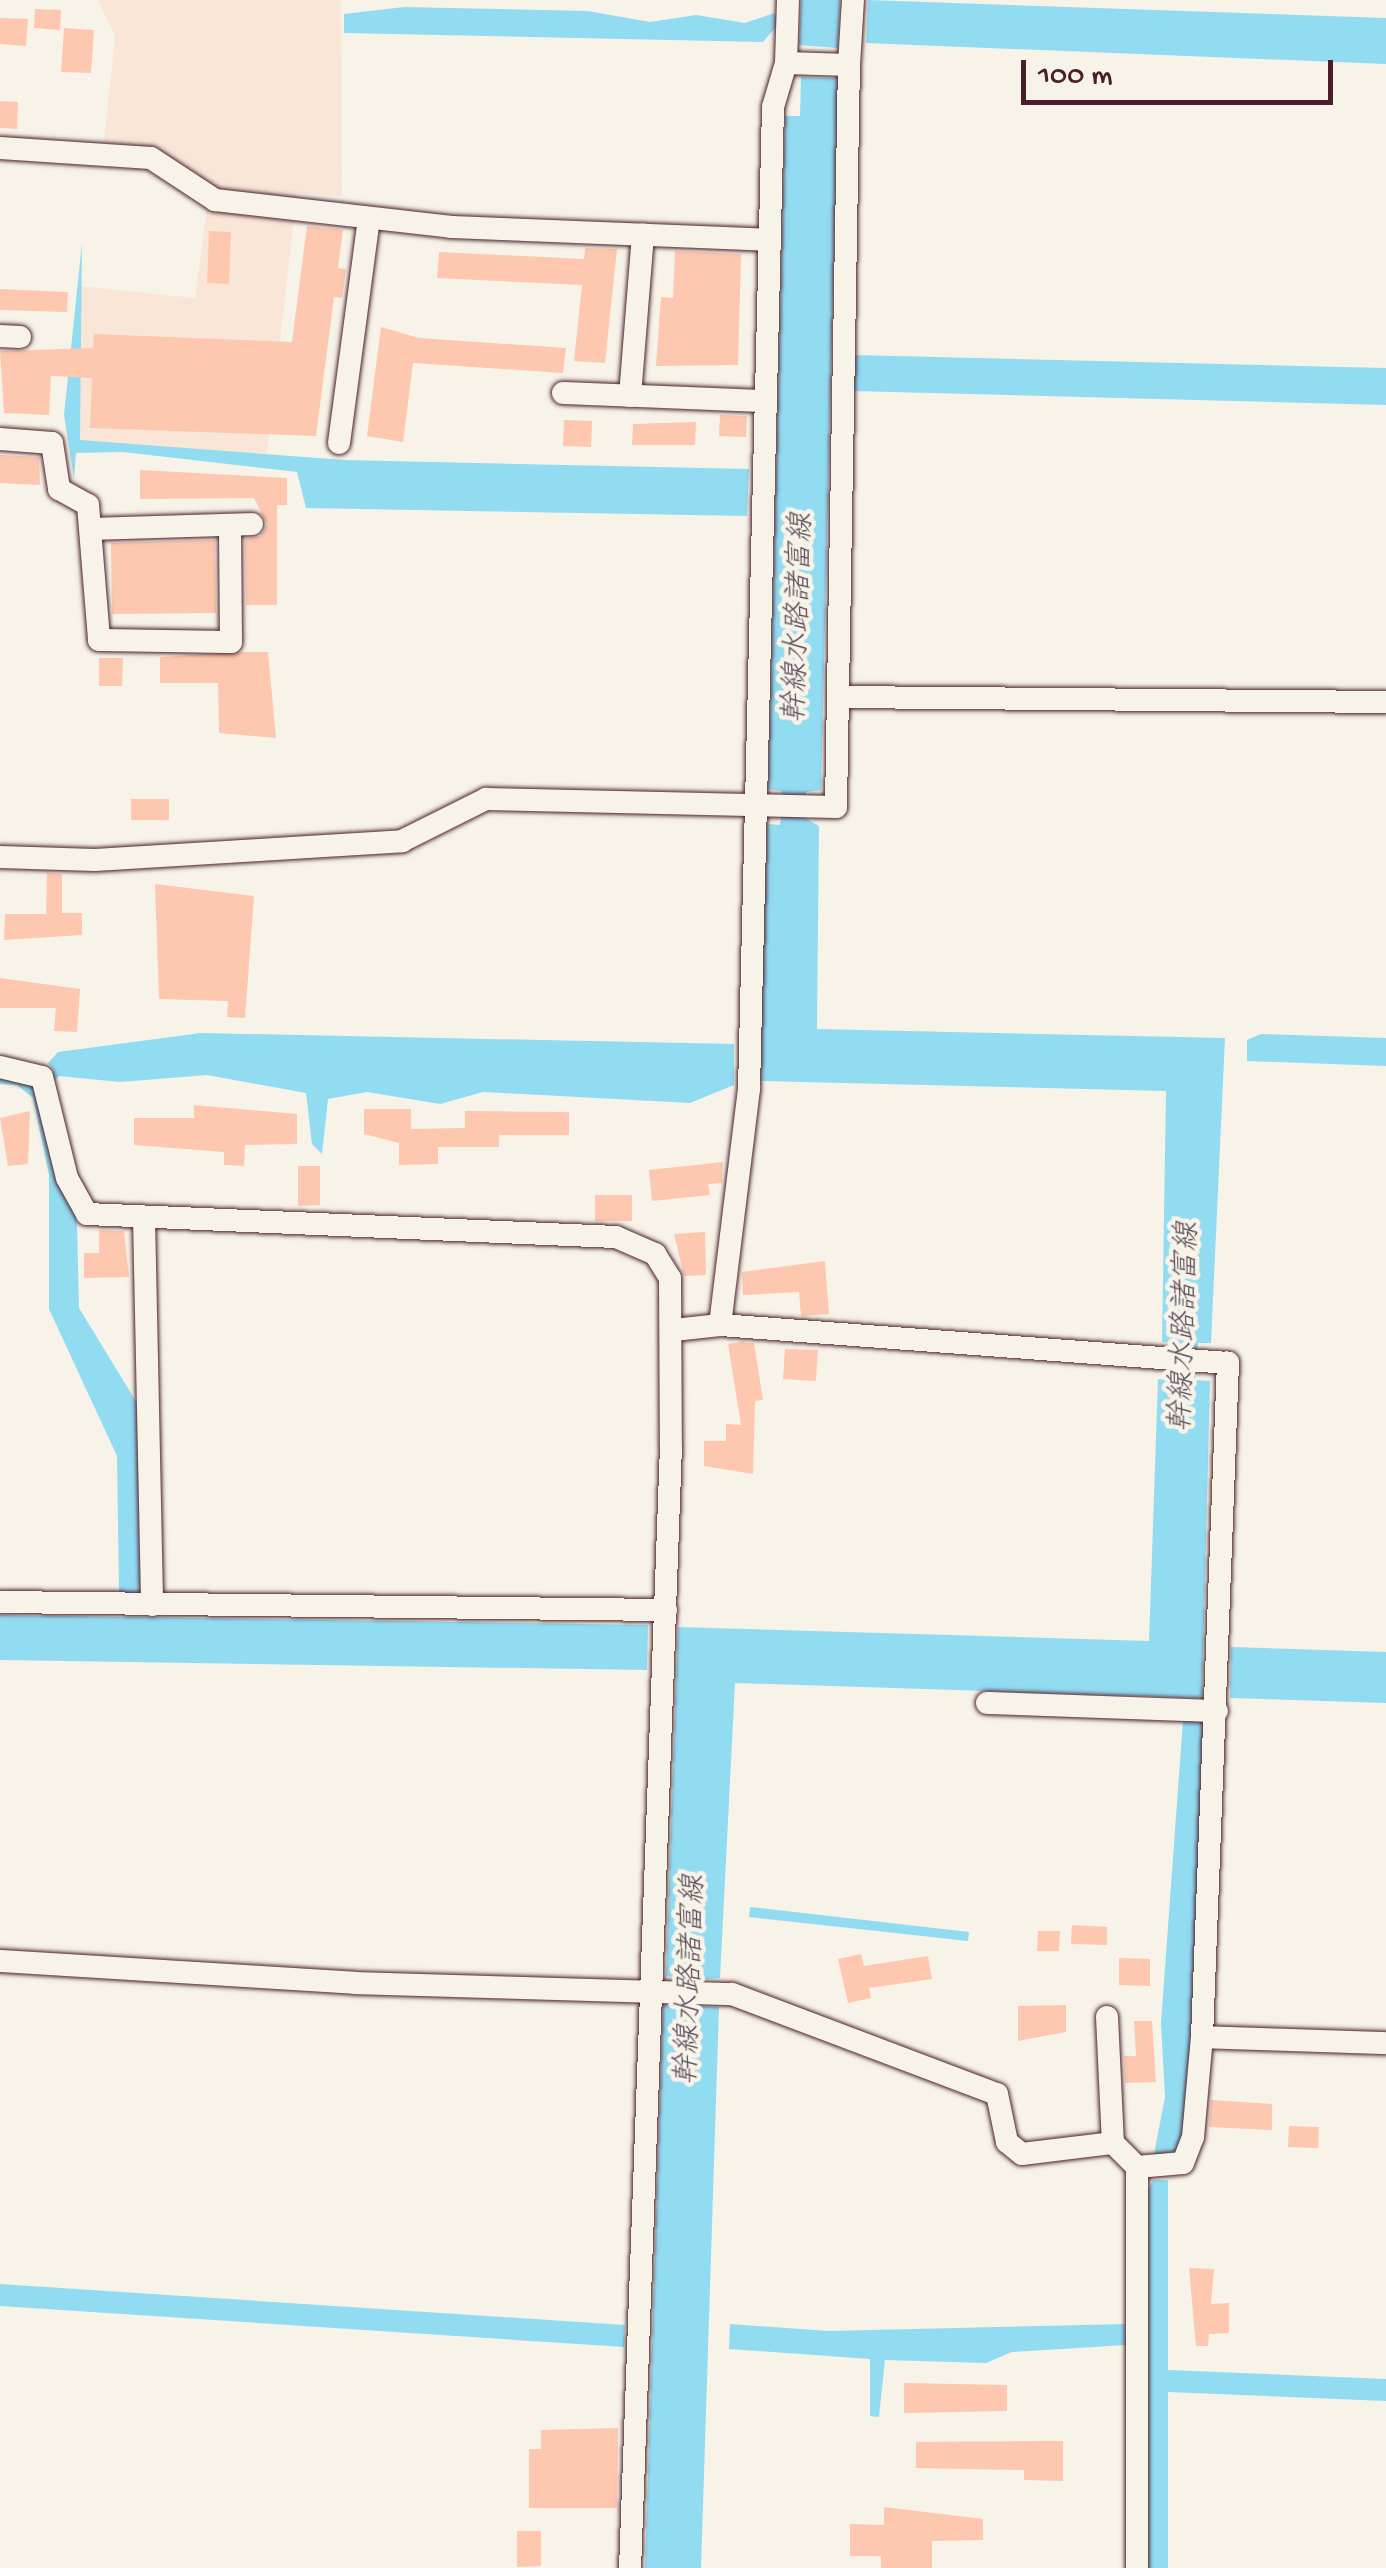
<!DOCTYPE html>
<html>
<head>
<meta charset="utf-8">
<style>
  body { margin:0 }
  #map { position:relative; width:1386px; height:2568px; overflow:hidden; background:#f7f3e8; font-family:"Gochi Hand","Klee One",sans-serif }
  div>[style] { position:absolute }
  .built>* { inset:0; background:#f9e6d7 }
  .water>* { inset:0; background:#92dcf2 }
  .building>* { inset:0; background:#fdc8af }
  .roads { filter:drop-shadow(0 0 2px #4a1f2b) drop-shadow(0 0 2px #4a1f2b) }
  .minor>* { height:22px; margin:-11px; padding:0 11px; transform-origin:11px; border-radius:11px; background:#f7f3e8 }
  span { translate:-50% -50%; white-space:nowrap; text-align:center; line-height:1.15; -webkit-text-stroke:9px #f7f3e8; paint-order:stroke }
  .water-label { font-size:30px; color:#5c4e5d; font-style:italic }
  .scale { position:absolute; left:1021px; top:60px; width:312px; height:45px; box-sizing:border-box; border:5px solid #4a1f2b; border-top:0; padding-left:12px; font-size:30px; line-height:35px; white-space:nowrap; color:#4a1f2b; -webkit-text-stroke:8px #f7f3e8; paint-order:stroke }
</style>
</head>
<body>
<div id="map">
  <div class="built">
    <div style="clip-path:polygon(98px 0,341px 0,342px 196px,297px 193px,267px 454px,72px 441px,80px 286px,195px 298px,210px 186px,153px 147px,104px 142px,115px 36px)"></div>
  </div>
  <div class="water">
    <div style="clip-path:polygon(801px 0,840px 0,838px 48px,799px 45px)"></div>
    <div style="clip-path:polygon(868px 0,1386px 18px,1386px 64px,866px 43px)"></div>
    <div style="clip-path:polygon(404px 7px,588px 11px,650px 22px,696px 15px,745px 23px,774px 13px,780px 22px,763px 42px,344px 33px,344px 14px)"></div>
    <div style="clip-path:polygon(801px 77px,838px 78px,821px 790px,806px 792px,805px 818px,819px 826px,817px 1029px,1225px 1038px,1211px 1343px,1198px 1343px,1195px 1380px,1210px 1381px,1202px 1698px,735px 1683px,720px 1978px,705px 1979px,703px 2006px,719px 2007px,701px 2568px,645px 2568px,663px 2005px,681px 2005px,681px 1978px,666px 1976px,678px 1627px,1149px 1641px,1158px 1379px,1173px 1380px,1174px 1369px,1175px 1343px,1162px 1342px,1166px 1091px,760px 1081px,767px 824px,780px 825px,781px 817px,782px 791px,768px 789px,785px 116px,800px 116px)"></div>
    <div style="clip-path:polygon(82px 243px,80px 440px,345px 460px,749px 469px,747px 516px,306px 508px,297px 472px,123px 452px,76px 453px,74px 479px,64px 415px)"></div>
    <div style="clip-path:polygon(854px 355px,1386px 368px,1386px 405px,853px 391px)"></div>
    <div style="clip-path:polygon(201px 1033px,734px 1044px,734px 1085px,690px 1103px,483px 1092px,440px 1104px,367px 1092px,328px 1099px,322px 1154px,312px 1144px,306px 1093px,207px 1075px,120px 1082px,59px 1076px,42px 1091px,77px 1223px,79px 1308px,137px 1403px,140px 1594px,119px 1594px,117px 1456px,49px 1309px,49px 1175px,33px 1098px,17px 1085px,0 1084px,0 1076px,38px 1085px,54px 1071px,48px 1063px,58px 1052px)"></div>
    <div style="clip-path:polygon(1261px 1034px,1386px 1038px,1386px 1066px,1247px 1061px,1247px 1040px)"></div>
    <div style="clip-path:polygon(0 1615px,648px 1625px,647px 1670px,0 1660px)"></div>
    <div style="clip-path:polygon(1231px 1647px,1386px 1652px,1386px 1703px,1230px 1698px)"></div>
    <div style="clip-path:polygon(1183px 1720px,1204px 1720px,1189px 2086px,1182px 2148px,1153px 2159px,1165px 2097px,1161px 2023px)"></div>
    <div style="clip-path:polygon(750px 1907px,969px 1932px,968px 1941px,749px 1917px)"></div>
    <div style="clip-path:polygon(1153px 2180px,1168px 2180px,1168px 2370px,1386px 2379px,1386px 2401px,1168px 2392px,1168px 2568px,1147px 2568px,1146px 2194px)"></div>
    <div style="clip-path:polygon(0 2284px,625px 2325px,624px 2347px,0 2306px)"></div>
    <div style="clip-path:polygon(730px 2324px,829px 2331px,1125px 2324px,1126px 2345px,1012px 2352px,986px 2363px,885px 2360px,879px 2417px,870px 2416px,870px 2359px,729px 2349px)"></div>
  </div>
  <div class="building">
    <div style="clip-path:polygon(35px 9px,61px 10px,60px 30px,34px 28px)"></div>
    <div style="clip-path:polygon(0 18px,28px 19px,26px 46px,0 44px)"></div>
    <div style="clip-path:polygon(64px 28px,94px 30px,91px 73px,61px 72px)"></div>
    <div style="clip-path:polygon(0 101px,18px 102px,17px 129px,0 128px)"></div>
    <div style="clip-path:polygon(307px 226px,343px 230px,338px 268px,346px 269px,342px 298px,334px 297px,316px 436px,90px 428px,92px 378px,51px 376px,49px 415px,4px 413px,0 351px,93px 348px,94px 334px,292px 342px)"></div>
    <div style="clip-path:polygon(209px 231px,231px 232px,229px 284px,207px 283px)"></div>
    <div style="clip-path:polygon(585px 248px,617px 249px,605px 363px,574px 361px,582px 285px,437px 278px,439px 252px,584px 259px)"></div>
    <div style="clip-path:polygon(675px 251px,741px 254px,738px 365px,656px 366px,661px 297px,673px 298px)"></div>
    <div style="clip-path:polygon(0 289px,68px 292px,67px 312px,0 310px)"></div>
    <div style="clip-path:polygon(381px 327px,419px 338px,566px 348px,563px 373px,413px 363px,403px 442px,367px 436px)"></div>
    <div style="clip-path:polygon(720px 415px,747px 416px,746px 437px,719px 436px)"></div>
    <div style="clip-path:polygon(564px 420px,592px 421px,591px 447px,563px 446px)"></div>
    <div style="clip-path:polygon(696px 422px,695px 445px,632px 445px,633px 424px)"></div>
    <div style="clip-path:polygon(0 455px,39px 457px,40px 485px,0 483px)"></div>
    <div style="clip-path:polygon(140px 470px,287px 478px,287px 505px,277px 505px,277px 605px,246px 605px,245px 539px,261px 536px,267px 524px,254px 498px,140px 499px)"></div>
    <div style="clip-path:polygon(215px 540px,216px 613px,112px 614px,111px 543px)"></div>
    <div style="clip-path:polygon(241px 652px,268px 652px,276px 738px,219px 733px,218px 683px,160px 683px,160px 657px)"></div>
    <div style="clip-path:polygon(99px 658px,123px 658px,122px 686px,99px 686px)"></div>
    <div style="clip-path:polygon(131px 799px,169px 799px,169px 820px,131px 820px)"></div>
    <div style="clip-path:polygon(47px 873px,62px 874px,62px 913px,82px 913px,82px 935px,4px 940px,5px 914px,46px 914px)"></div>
    <div style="clip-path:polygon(155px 884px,254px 896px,245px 1018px,227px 1017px,228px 1001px,159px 999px)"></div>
    <div style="clip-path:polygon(0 978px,80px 989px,77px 1032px,54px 1031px,56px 1008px,0 1008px)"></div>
    <div style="clip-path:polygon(194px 1105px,297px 1114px,297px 1144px,245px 1145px,244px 1166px,224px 1165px,224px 1152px,134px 1145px,134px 1118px,194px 1118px)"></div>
    <div style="clip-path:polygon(364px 1109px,411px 1109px,411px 1129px,465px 1128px,465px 1111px,569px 1112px,569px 1135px,499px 1135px,499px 1147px,438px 1147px,438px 1164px,399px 1165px,399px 1143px,364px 1134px)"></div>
    <div style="clip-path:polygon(30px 1111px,28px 1164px,8px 1166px,0 1118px)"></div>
    <div style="clip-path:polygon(723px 1162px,722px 1183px,708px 1184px,710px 1195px,652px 1201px,649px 1170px)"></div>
    <div style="clip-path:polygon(298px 1166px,320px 1166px,320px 1205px,298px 1206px)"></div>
    <div style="clip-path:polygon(595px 1195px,632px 1195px,632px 1221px,595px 1221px)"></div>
    <div style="clip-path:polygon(99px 1230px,124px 1231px,129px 1277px,84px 1278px,84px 1253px,99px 1253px)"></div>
    <div style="clip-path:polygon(705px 1232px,706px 1275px,684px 1276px,674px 1234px)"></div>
    <div style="clip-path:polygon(825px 1261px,829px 1314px,801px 1316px,799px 1292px,743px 1295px,742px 1272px)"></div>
    <div style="clip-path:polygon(741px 1342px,754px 1343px,763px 1400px,755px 1401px,753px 1474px,704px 1466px,704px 1441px,726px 1441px,726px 1424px,741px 1425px,728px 1344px)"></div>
    <div style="clip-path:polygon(785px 1349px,818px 1350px,816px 1381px,783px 1379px)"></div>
    <div style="clip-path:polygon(1072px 1925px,1107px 1927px,1107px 1945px,1071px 1944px)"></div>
    <div style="clip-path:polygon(1038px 1931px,1060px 1931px,1059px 1951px,1037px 1951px)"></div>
    <div style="clip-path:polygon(861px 1954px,864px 1966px,928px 1956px,932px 1979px,869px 1988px,871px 1998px,848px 2003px,838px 1959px)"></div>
    <div style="clip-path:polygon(1119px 1958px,1150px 1959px,1150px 1986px,1119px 1985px)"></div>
    <div style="clip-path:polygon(1066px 2005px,1066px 2032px,1018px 2041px,1018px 2006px)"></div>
    <div style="clip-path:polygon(1134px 2021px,1152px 2021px,1156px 2082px,1125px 2083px,1124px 2056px,1136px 2056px)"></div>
    <div style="clip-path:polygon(1211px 2100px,1272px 2104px,1272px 2130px,1209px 2127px)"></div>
    <div style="clip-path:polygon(1289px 2126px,1319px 2127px,1318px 2148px,1288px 2147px)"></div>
    <div style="clip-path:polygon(1189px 2268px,1214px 2269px,1211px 2304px,1229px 2303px,1229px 2333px,1209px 2334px,1208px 2346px,1196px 2346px)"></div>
    <div style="clip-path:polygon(904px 2383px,1007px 2385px,1007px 2411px,904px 2413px)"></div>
    <div style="clip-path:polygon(618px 2428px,617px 2508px,529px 2508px,529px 2449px,541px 2449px,541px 2430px)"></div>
    <div style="clip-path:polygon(1063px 2441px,1063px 2481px,1024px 2480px,1024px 2470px,916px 2468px,916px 2442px)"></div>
    <div style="clip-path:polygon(884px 2507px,983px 2519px,983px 2540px,932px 2541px,932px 2568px,881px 2568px,881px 2556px,850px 2556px,850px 2524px,884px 2525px)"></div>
    <div style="clip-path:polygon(517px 2531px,541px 2531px,541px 2566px,517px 2567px)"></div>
  </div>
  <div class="roads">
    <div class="minor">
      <div style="left:786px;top:63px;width:63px;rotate:1.8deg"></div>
      <div style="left:849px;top:65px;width:65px;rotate:-86.5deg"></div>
      <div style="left:0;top:148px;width:151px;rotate:3.8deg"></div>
      <div style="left:151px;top:158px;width:77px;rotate:33.3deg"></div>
      <div style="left:215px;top:200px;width:238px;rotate:6.5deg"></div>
      <div style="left:451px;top:227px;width:318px;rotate:2.3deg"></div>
      <div style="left:0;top:336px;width:20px;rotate:3deg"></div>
      <div style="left:563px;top:393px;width:200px;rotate:2.3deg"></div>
      <div style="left:630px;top:396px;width:162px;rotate:-85.4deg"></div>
      <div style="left:0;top:439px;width:52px;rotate:4.4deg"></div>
      <div style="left:52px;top:443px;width:47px;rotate:81.3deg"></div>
      <div style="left:59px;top:489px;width:33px;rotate:29deg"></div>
      <div style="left:88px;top:505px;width:135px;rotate:85.3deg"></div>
      <div style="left:99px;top:640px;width:132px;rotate:0.9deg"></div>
      <div style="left:231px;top:642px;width:115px;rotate:-90.5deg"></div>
      <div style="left:339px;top:443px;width:227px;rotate:-82.4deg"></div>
      <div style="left:93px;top:529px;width:159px;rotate:-1.8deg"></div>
      <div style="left:839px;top:697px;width:547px;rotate:0.52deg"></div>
      <div style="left:0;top:857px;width:95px;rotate:1.8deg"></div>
      <div style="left:95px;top:860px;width:308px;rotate:-3.5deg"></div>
      <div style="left:402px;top:841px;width:94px;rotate:-26.6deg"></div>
      <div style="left:486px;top:799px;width:350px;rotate:1.3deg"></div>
      <div style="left:836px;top:807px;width:742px;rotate:-89deg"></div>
      <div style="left:0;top:1067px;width:43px;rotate:13.4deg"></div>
      <div style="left:42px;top:1077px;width:104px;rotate:76.1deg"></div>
      <div style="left:67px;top:1178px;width:41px;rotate:60.9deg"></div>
      <div style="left:87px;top:1214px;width:529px;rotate:2.49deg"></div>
      <div style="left:616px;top:1237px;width:43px;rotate:23.6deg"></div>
      <div style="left:655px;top:1254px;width:28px;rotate:58deg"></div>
      <div style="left:670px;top:1278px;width:168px;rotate:89.7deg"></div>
      <div style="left:671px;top:1446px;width:1123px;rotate:92.09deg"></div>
      <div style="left:144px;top:1217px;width:388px;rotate:88.8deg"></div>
      <div style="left:674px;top:1330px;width:46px;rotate:-6.2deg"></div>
      <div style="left:720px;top:1325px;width:238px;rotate:-83deg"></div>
      <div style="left:749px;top:1089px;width:982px;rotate:-88.6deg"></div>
      <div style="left:773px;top:107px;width:46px;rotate:-73.5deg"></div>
      <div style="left:786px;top:63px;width:63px;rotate:-88.2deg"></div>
      <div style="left:0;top:1602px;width:666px;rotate:0.69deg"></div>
      <div style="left:987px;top:1703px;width:230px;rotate:2deg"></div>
      <div style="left:0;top:1961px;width:356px;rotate:3.5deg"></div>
      <div style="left:355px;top:1983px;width:377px;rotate:1.7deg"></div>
      <div style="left:732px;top:1994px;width:283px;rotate:20.7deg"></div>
      <div style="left:997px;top:2094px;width:49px;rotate:78.2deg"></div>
      <div style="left:1007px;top:2142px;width:19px;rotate:39deg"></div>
      <div style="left:1022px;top:2154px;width:92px;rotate:-6.9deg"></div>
      <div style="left:1113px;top:2143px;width:34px;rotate:45deg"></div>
      <div style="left:1137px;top:2167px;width:46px;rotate:-5deg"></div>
      <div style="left:1183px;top:2163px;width:28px;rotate:-69deg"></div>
      <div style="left:1193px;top:2137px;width:100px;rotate:-84.9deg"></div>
      <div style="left:1202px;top:2037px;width:675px;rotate:-87.79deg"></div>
      <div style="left:1228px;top:1363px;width:509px;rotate:-175.72deg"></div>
      <div style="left:1107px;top:2017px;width:126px;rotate:87.3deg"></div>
      <div style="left:1202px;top:2037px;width:184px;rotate:1.9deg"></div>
      <div style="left:1137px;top:2568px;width:401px;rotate:-90deg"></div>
    </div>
  </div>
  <div class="water-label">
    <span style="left:801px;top:618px;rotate:-88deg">幹線水路諸富線</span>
    <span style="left:1187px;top:1327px;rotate:-88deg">幹線水路諸富線</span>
    <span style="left:693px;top:1980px;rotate:-88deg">幹線水路諸富線</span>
  </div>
  <div class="scale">100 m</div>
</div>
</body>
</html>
